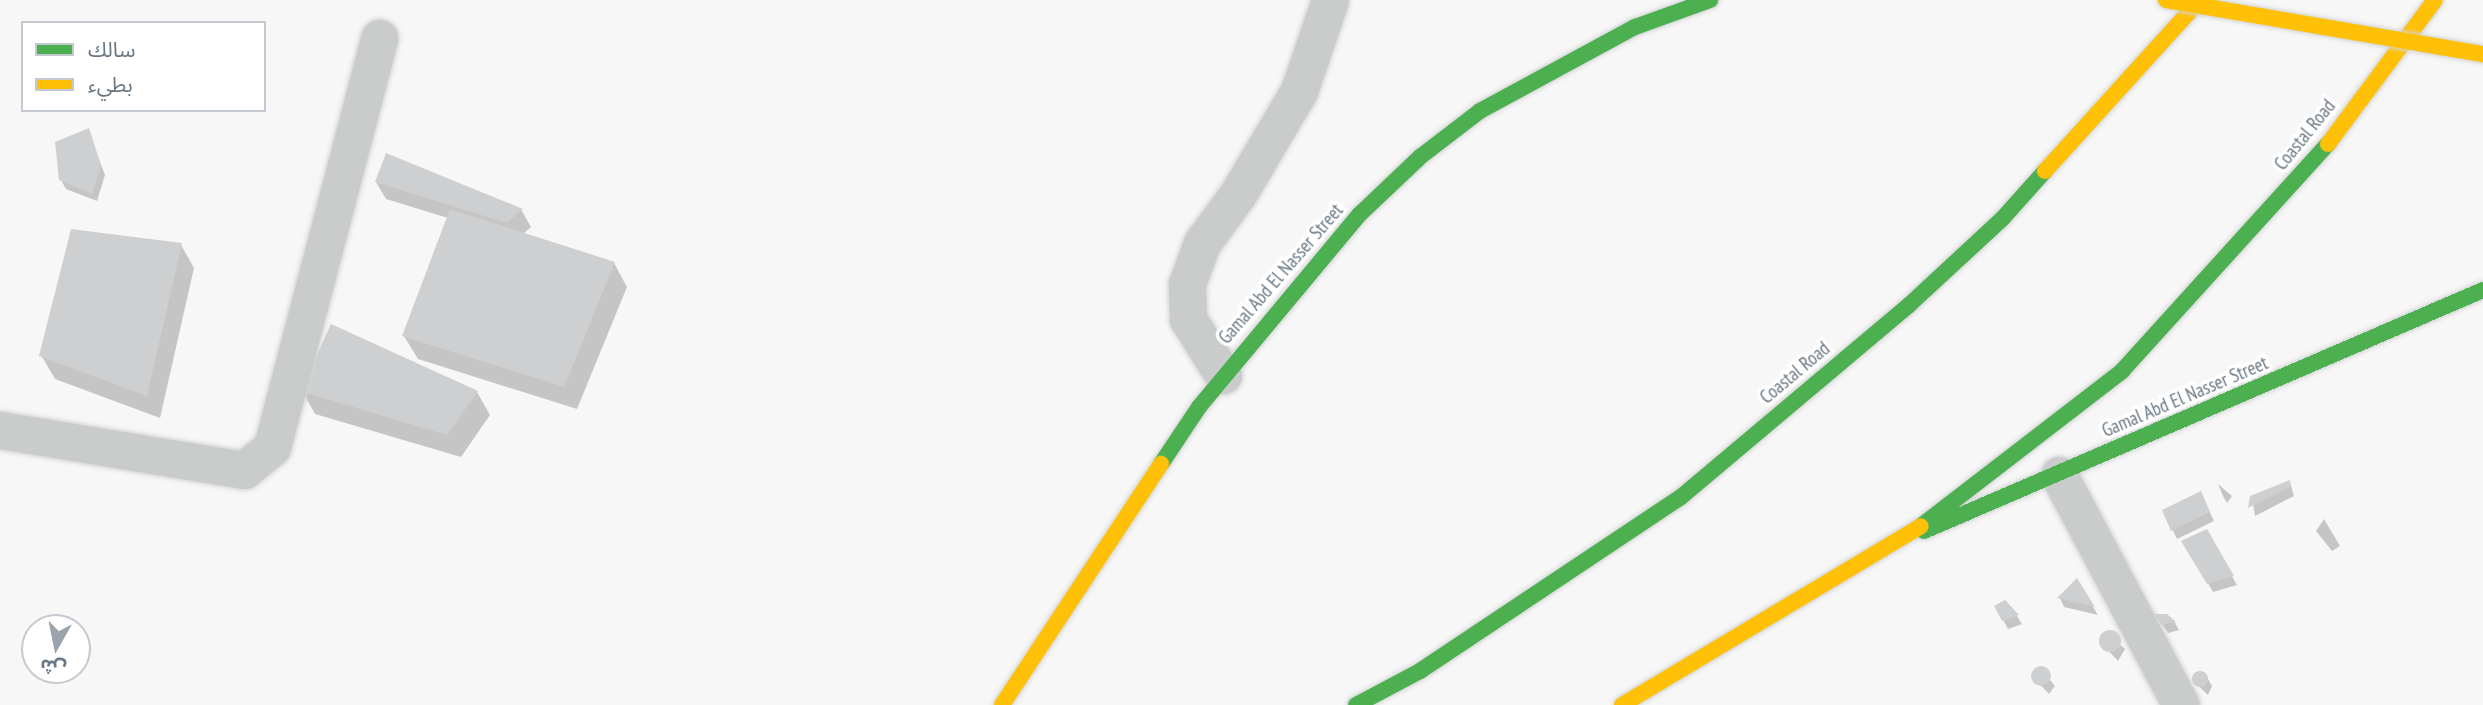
<!DOCTYPE html>
<html>
<head>
<meta charset="utf-8">
<style>
  body { margin:0 }
  #map { position:relative; width:2483px; height:705px; overflow:hidden; background:#f7f7f7; font-family:"PT Sans Narrow","Noto Sans Arabic",sans-serif }
  div>[style] { position:absolute }
  .shadow>* { inset:0; background:#0003 }
  .building>* { inset:0; background:#cecfd0 }
  .round { border-radius:50% }
  .roads { filter:drop-shadow(0 0 2px #d3d4d5) drop-shadow(0 0 2px #d3d4d5) }
  .street>* { height:37px; margin:-18.5px; padding:0 18.5px; transform-origin:18.5px; border-radius:18.5px; background:#cacccc }
  .fast>* { height:16px; margin:-8px; padding:0 8px; transform-origin:8px; border-radius:8px; background:#4caf50 }
  .slow>* { height:16px; margin:-8px; padding:0 8px; transform-origin:8px; border-radius:8px; background:#ffc107 }
  .bridges { filter:drop-shadow(0 0 2px #d3d4d5) drop-shadow(0 0 2px #d3d4d5) }
  .slow-bridge>* { height:16px; margin:-8px; padding:0 8px; transform-origin:8px; border-radius:8px; background:#ffc107 }
  span { translate:-50% -50%; white-space:nowrap; text-align:center; line-height:1.15; -webkit-text-stroke:7px #fff; paint-order:stroke }
  .street-label { font-size:19px; color:#6a7884 }
  .legend { position:absolute; left:21px; top:21px; width:245px; height:91px; box-sizing:border-box; background:#fff; border:2px solid #c3c9ce; margin:0; padding:9px 12px; list-style:none; font-size:21px; color:#6a7884 }
  .legend li { display:flex; align-items:center; gap:14px; height:35px }
  .legend b { width:35px; border:2px solid #c3c9ce }
  .north { position:absolute; left:21px; top:614px; width:70px; height:70px; box-sizing:border-box; background:#fff; border:2px solid #c3c9ce; border-radius:50%; rotate:189deg; font-size:19px; font-weight:700; line-height:28px; text-align:center; color:#6a7884 }
  .north::after { content:''; display:block; margin:auto; width:24px; height:32px; background:#9ba4ac; clip-path:polygon(50% 0,100% 100%,50% 72%,0 100%) }
</style>
</head>
<body>
<div id="map">
  <div class="shadow">
    <div style="clip-path:polygon(88px 130px,105px 175px,97px 201px,66px 189px,61px 180px)"></div>
    <div style="clip-path:polygon(387px 155px,522px 211px,531px 227px,523px 234px,614px 263px,627px 287px,577px 409px,418px 359px,404px 336px,448px 218px,386px 199px,376px 182px)"></div>
    <div style="clip-path:polygon(181px 245px,194px 268px,160px 418px,55px 379px,41px 355px)"></div>
    <div style="clip-path:polygon(302px 391px,477px 392px,490px 415px,461px 457px,315px 414px)"></div>
    <div style="clip-path:polygon(2290px 482px,2294px 496px,2255px 516px,2252px 497px)"></div>
    <div style="clip-path:polygon(2218px 484px,2232px 496px,2227px 503px,2223px 496px)"></div>
    <div style="clip-path:polygon(2205px 502px,2214px 521px,2177px 539px,2164px 511px)"></div>
    <div style="clip-path:polygon(2324px 519px,2340px 546px,2332px 551px,2316px 531px)"></div>
    <div style="clip-path:polygon(2206px 531px,2237px 585px,2213px 592px,2184px 542px)"></div>
    <div style="clip-path:polygon(2077px 581px,2098px 615px,2064px 607px,2060px 598px)"></div>
    <div style="clip-path:polygon(2005px 602px,2017px 616px,2022px 624px,2008px 629px,1996px 607px)"></div>
    <div style="clip-path:polygon(2167px 616px,2175px 623px,2179px 630px,2168px 633px,2161px 623px)"></div>
    <div style="clip-path:polygon(2107px 633px,2125px 649px,2118px 661px,2101px 643px)"></div>
    <div style="clip-path:polygon(2041px 669px,2055px 686px,2049px 694px,2034px 678px)"></div>
    <div style="clip-path:polygon(2197px 674px,2207px 677px,2212px 686px,2208px 695px,2195px 683px)"></div>
  </div>
  <div class="building">
    <div style="clip-path:polygon(89px 128px,101px 165px,92px 194px,59px 180px,55px 142px)"></div>
    <div style="clip-path:polygon(386px 153px,523px 209px,507px 223px,375px 182px)"></div>
    <div style="clip-path:polygon(450px 209px,615px 262px,564px 387px,402px 336px)"></div>
    <div style="clip-path:polygon(71px 229px,182px 243px,147px 396px,39px 356px)"></div>
    <div style="clip-path:polygon(331px 324px,478px 391px,447px 435px,300px 391px)"></div>
    <div style="clip-path:polygon(2290px 480px,2290px 487px,2248px 508px,2250px 496px)"></div>
    <div style="clip-path:polygon(2201px 491px,2210px 512px,2171px 531px,2162px 510px)"></div>
    <div style="clip-path:polygon(2207px 529px,2234px 576px,2207px 584px,2181px 541px)"></div>
    <div style="clip-path:polygon(2077px 578px,2095px 607px,2057px 598px)"></div>
    <div style="clip-path:polygon(2005px 600px,2019px 615px,2002px 621px,1994px 606px)"></div>
    <div style="clip-path:polygon(2154px 614px,2167px 614px,2176px 622px,2161px 625px)"></div>
    <div class="round" style="left:2099px;top:630px;width:22px;height:22px"></div>
    <div class="round" style="left:2031px;top:666px;width:20px;height:20px"></div>
    <div class="round" style="left:2192px;top:671px;width:16px;height:16px"></div>
  </div>
  <div class="roads">
    <div class="street">
      <div style="left:1223px;top:375px;width:66px;rotate:-122deg"></div>
      <div style="left:1188px;top:319px;width:35px;rotate:-92deg"></div>
      <div style="left:1187px;top:284px;width:44px;rotate:-69.9deg"></div>
      <div style="left:1202px;top:243px;width:61px;rotate:-53.7deg"></div>
      <div style="left:1238px;top:194px;width:120px;rotate:-59.4deg"></div>
      <div style="left:1299px;top:91px;width:96px;rotate:-71.2deg"></div>
      <div style="left:0;top:430px;width:247px;rotate:9.3deg"></div>
      <div style="left:244px;top:470px;width:36px;rotate:-39deg"></div>
      <div style="left:272px;top:447px;width:423px;rotate:-75.3deg"></div>
      <div style="left:2059px;top:475px;width:260px;rotate:62.1deg"></div>
    </div>
    <div class="fast">
      <div style="left:1161px;top:464px;width:69px;rotate:-56.3deg"></div>
      <div style="left:1199px;top:407px;width:251px;rotate:-50.2deg"></div>
      <div style="left:1360px;top:214px;width:83px;rotate:-43.5deg"></div>
      <div style="left:1420px;top:157px;width:76px;rotate:-37.5deg"></div>
      <div style="left:1480px;top:111px;width:176px;rotate:-28.5deg"></div>
      <div style="left:1635px;top:27px;width:80px;rotate:-19.8deg"></div>
      <div style="left:1921px;top:526px;width:254px;rotate:-37.6deg"></div>
      <div style="left:2122px;top:371px;width:307px;rotate:-47.8deg"></div>
      <div style="left:1924px;top:531px;width:609px;rotate:-23.32deg"></div>
      <div style="left:1356px;top:705px;width:72px;rotate:-28deg"></div>
      <div style="left:1420px;top:671px;width:314px;rotate:-33.7deg"></div>
      <div style="left:1681px;top:497px;width:297px;rotate:-40.1deg"></div>
      <div style="left:1908px;top:306px;width:129px;rotate:-42.8deg"></div>
      <div style="left:2003px;top:218px;width:63px;rotate:-48.2deg"></div>
    </div>
    <div class="slow">
      <div style="left:2328px;top:144px;width:179px;rotate:-53.4deg"></div>
      <div style="left:2045px;top:171px;width:231px;rotate:-47.8deg"></div>
      <div style="left:1002px;top:705px;width:289px;rotate:-56.6deg"></div>
      <div style="left:1622px;top:705px;width:348px;rotate:-30.9deg"></div>
    </div>
  </div>
  <div class="bridges">
    <div class="slow-bridge">
      <div style="left:2166px;top:0;width:322px;rotate:9.7deg"></div>
    </div>
  </div>
  <div class="street-label">
    <span style="left:2305px;top:135px;rotate:-51deg">Coastal Road</span>
    <span style="left:1281px;top:274px;rotate:-49deg">Gamal Abd El Nasser Street</span>
    <span style="left:1795px;top:373px;rotate:-40deg">Coastal Road</span>
    <span style="left:2185px;top:397px;rotate:-23deg">Gamal Abd El Nasser Street</span>
  </div>
  <ul class="legend">
  <li><b style="height:9px;background:#4caf50"></b>سالك</li>
  <li><b style="height:9px;background:#ffc107"></b>بطيء</li>
  </ul>
  <div class="north">ش</div>
</div>
</body>
</html>
